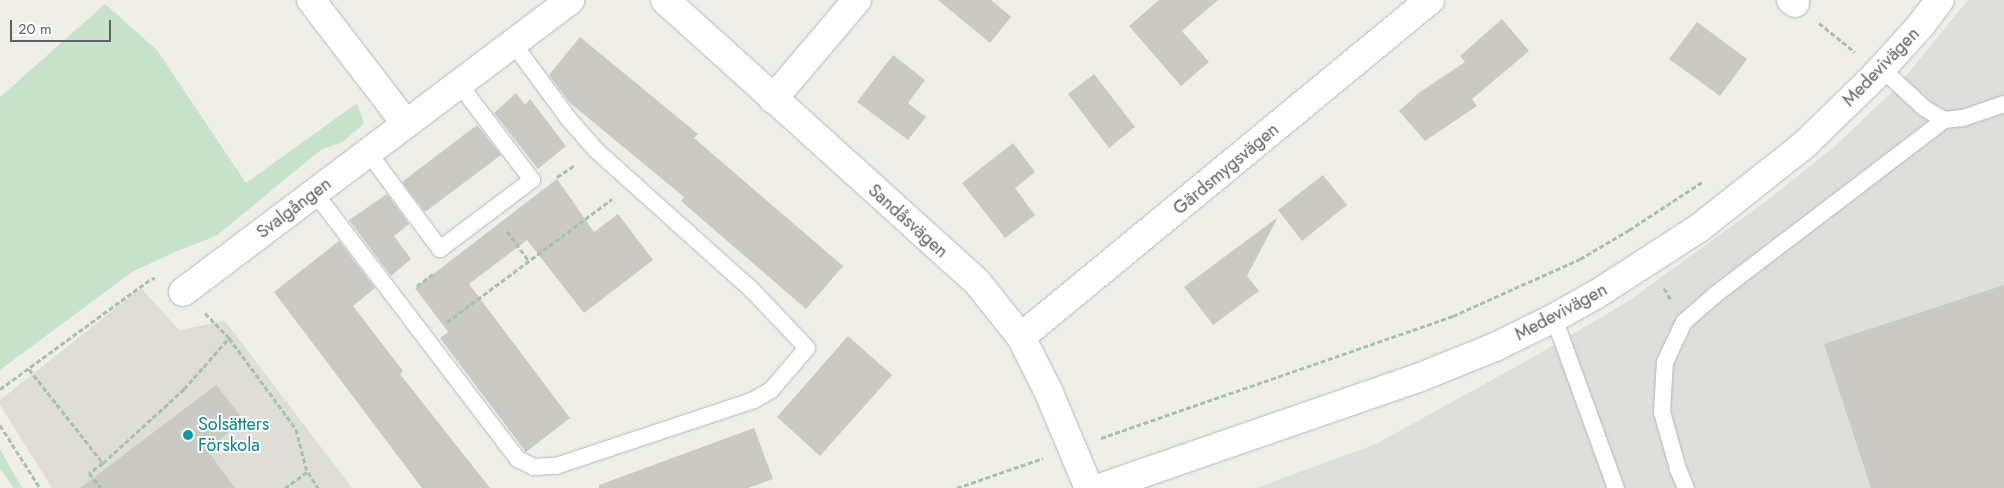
<!DOCTYPE html>
<html>
<head>
<meta charset="utf-8">
<style>
  body { margin:0 }
  #map { position:relative; width:2004px; height:488px; overflow:hidden; background:#efefe8; font-family:Jost,sans-serif }
  div>[style] { position:absolute }
  .industrial>* { inset:0; background:#dededa }
  .education>* { inset:0; background:#dfded6 }
  .green>* { inset:0; background:#c8e3cc }
  .building>* { inset:0; background:#cbc9c4 }
  .path>* { height:3px; margin-top:-1.5px; transform-origin:0; background:repeating-linear-gradient(90deg,#a2c3b1 0 5px,transparent 0 7.5px) }
  .roads { filter:drop-shadow(0 0 1px #b5b6bb) drop-shadow(0 0 1px #b5b6bb) }
  .lane>* { height:16px; margin:-8px; padding:0 8px; transform-origin:8px; border-radius:8px; background:#fff }
  .street>* { height:28px; margin:-14px; padding:0 14px; transform-origin:14px; border-radius:14px; background:#fff }
  .secondary>* { height:28px; margin:-14px; padding:0 14px; transform-origin:14px; border-radius:14px; background:#fff }
  .dots>* { width:14px; height:14px; translate:-50% -50%; box-sizing:border-box; border:2px solid #fff; border-radius:50% }
  span { translate:-50% -50%; white-space:nowrap; text-align:center; line-height:1.15; -webkit-text-stroke:4px #fff; paint-order:stroke }
  .street-label { font-size:18px; color:#5f6166 }
  .culture-label { font-size:18px; color:#0d838f }
  .left { translate:0 -50%; text-align:left }
  .scale { position:absolute; left:10px; top:20px; width:101px; height:22px; box-sizing:border-box; border:2px solid #5f6166; border-top:0; padding-left:6px; font-size:15px; line-height:18px; white-space:nowrap; color:#5f6166; -webkit-text-stroke:4px #fff; paint-order:stroke }
</style>
</head>
<body>
<div id="map">
  <div class="industrial">
    <div style="clip-path:polygon(1968px 0,2004px 0,2004px 488px,1256px 488px,1376px 444px,1537px 355px,1627px 302px,1765px 202px,1834px 147px,1897px 87px)"></div>
  </div>
  <div class="education">
    <div style="clip-path:polygon(141px 288px,179px 330px,225px 321px,352px 488px,52px 488px,0 405px,0 400px)"></div>
  </div>
  <div class="green">
    <div style="clip-path:polygon(105px 4px,157px 50px,246px 183px,357px 103px,364px 123px,343px 142px,322px 149px,216px 236px,177px 251px,132px 272px,0 370px,0 97px)"></div>
    <div style="clip-path:polygon(0 449px,22px 488px,14px 488px,0 469px)"></div>
  </div>
  <div class="building">
    <div style="clip-path:polygon(938px 0,991px 0,1011px 17px,990px 43px)"></div>
    <div style="clip-path:polygon(1159px 0,1218px 0,1182px 31px,1209px 62px,1181px 86px,1129px 26px)"></div>
    <div style="clip-path:polygon(1502px 19px,1529px 51px,1472px 99px,1477px 106px,1425px 141px,1399px 111px,1420px 92px,1465px 62px,1460px 56px)"></div>
    <div style="clip-path:polygon(1697px 22px,1747px 59px,1720px 96px,1669px 59px)"></div>
    <div style="clip-path:polygon(580px 37px,698px 134px,694px 138px,843px 266px,806px 309px,681px 201px,684px 197px,570px 103px,549px 75px)"></div>
    <div style="clip-path:polygon(893px 55px,925px 80px,908px 103px,926px 117px,908px 140px,857px 102px)"></div>
    <div style="clip-path:polygon(1094px 74px,1135px 127px,1109px 148px,1068px 94px)"></div>
    <div style="clip-path:polygon(516px 93px,525px 105px,530px 99px,566px 146px,538px 169px,494px 113px)"></div>
    <div style="clip-path:polygon(477px 125px,501px 155px,425px 212px,402px 182px)"></div>
    <div style="clip-path:polygon(1013px 143px,1035px 172px,1015px 188px,1035px 215px,1005px 238px,962px 183px)"></div>
    <div style="clip-path:polygon(1323px 175px,1347px 205px,1302px 241px,1278px 210px)"></div>
    <div style="clip-path:polygon(557px 179px,594px 232px,618px 214px,653px 260px,584px 313px,527px 240px,469px 284px,570px 418px,526px 452px,440px 338px,448px 332px,415px 288px)"></div>
    <div style="clip-path:polygon(387px 194px,409px 224px,394px 236px,411px 259px,391px 276px,349px 220px)"></div>
    <div style="clip-path:polygon(1278px 217px,1247px 276px,1259px 291px,1213px 325px,1184px 287px)"></div>
    <div style="clip-path:polygon(339px 241px,375px 288px,353px 306px,403px 371px,400px 374px,490px 488px,422px 488px,274px 292px)"></div>
    <div style="clip-path:polygon(2004px 285px,2004px 488px,1871px 488px,1824px 344px)"></div>
    <div style="clip-path:polygon(848px 336px,892px 375px,820px 456px,777px 417px)"></div>
    <div style="clip-path:polygon(216px 385px,244px 420px,207px 450px,235px 488px,80px 488px)"></div>
    <div style="clip-path:polygon(754px 428px,773px 479px,748px 488px,599px 488px,599px 485px)"></div>
  </div>
  <div class="path">
    <div style="left:1819px;top:23px;width:46px;rotate:38.9deg"></div>
    <div style="left:557px;top:177px;width:22px;rotate:-34deg"></div>
    <div style="left:507px;top:231px;width:37px;rotate:54deg"></div>
    <div style="left:417px;top:286px;width:21px;rotate:-37deg"></div>
    <div style="left:1664px;top:288px;width:14px;rotate:60deg"></div>
    <div style="left:205px;top:313px;width:35px;rotate:46deg"></div>
    <div style="left:229px;top:338px;width:113px;rotate:53.6deg"></div>
    <div style="left:296px;top:429px;width:44px;rotate:75.7deg"></div>
    <div style="left:307px;top:472px;width:27px;rotate:144deg"></div>
    <div style="left:447px;top:322px;width:206px;rotate:-36.7deg"></div>
    <div style="left:29px;top:369px;width:120px;rotate:51.8deg"></div>
    <div style="left:103px;top:463px;width:17px;rotate:144deg"></div>
    <div style="left:89px;top:473px;width:19px;rotate:51deg"></div>
    <div style="left:0;top:389px;width:188px;rotate:-36.1deg"></div>
    <div style="left:152px;top:278px;width:3px;rotate:18deg"></div>
    <div style="left:0;top:425px;width:75px;rotate:57.6deg"></div>
    <div style="left:1101px;top:438px;width:373px;rotate:-19.1deg"></div>
    <div style="left:1453px;top:316px;width:139px;rotate:-24.2deg"></div>
    <div style="left:1580px;top:259px;width:57px;rotate:-30.6deg"></div>
    <div style="left:1629px;top:230px;width:87px;rotate:-33.3deg"></div>
    <div style="left:103px;top:463px;width:110px;rotate:-42.4deg"></div>
    <div style="left:184px;top:389px;width:68px;rotate:-48.6deg"></div>
    <div style="left:308px;top:472px;width:19px;rotate:58deg"></div>
    <div style="left:957px;top:488px;width:91px;rotate:-19.2deg"></div>
  </div>
  <div class="roads">
    <div class="lane">
      <div style="left:1881px;top:68px;width:59px;rotate:42.9deg"></div>
      <div style="left:1924px;top:108px;width:23px;rotate:31deg"></div>
      <div style="left:1944px;top:120px;width:19px;rotate:-6deg"></div>
      <div style="left:1963px;top:118px;width:43px;rotate:-18.9deg"></div>
      <div style="left:368px;top:152px;width:121px;rotate:53.4deg"></div>
      <div style="left:440px;top:249px;width:115px;rotate:-36.9deg"></div>
      <div style="left:532px;top:180px;width:121px;rotate:-127.2deg"></div>
      <div style="left:315px;top:193px;width:335px;rotate:52.7deg"></div>
      <div style="left:518px;top:459px;width:18px;rotate:27deg"></div>
      <div style="left:534px;top:467px;width:22px;rotate:-3deg"></div>
      <div style="left:556px;top:466px;width:209px;rotate:-18.4deg"></div>
      <div style="left:754px;top:400px;width:20px;rotate:-30deg"></div>
      <div style="left:771px;top:390px;width:55px;rotate:-49.4deg"></div>
      <div style="left:807px;top:348px;width:79px;rotate:-133.5deg"></div>
      <div style="left:753px;top:291px;width:211px;rotate:-138.1deg"></div>
      <div style="left:596px;top:150px;width:43px;rotate:-131.2deg"></div>
      <div style="left:568px;top:118px;width:93px;rotate:-126.3deg"></div>
      <div style="left:1554px;top:318px;width:181px;rotate:70deg"></div>
      <div style="left:1686px;top:488px;width:21px;rotate:-113deg"></div>
      <div style="left:1678px;top:469px;width:59px;rotate:-105.7deg"></div>
      <div style="left:1662px;top:412px;width:50px;rotate:-86.6deg"></div>
      <div style="left:1665px;top:362px;width:44px;rotate:-64.6deg"></div>
      <div style="left:1684px;top:322px;width:43px;rotate:-41.2deg"></div>
      <div style="left:1716px;top:294px;width:287px;rotate:-37.3deg"></div>
    </div>
    <div class="street">
      <div style="left:311px;top:0;width:156px;rotate:52.5deg"></div>
      <div style="left:665px;top:0;width:421px;rotate:42.1deg"></div>
      <div style="left:977px;top:282px;width:70px;rotate:51.3deg"></div>
      <div style="left:1021px;top:337px;width:63px;rotate:63.4deg"></div>
      <div style="left:1049px;top:393px;width:103px;rotate:67.2deg"></div>
      <div style="left:1791px;top:0;width:5px;rotate:37deg"></div>
      <div style="left:773px;top:99px;width:130px;rotate:-49.7deg"></div>
      <div style="left:183px;top:292px;width:485px;rotate:-37deg"></div>
      <div style="left:1021px;top:337px;width:530px;rotate:-39.49deg"></div>
    </div>
    <div class="secondary">
      <div style="left:1100px;top:488px;width:336px;rotate:-19.1deg"></div>
      <div style="left:1418px;top:378px;width:83px;rotate:-21.9deg"></div>
      <div style="left:1495px;top:347px;width:66px;rotate:-26.2deg"></div>
      <div style="left:1554px;top:318px;width:49px;rotate:-29.2deg"></div>
      <div style="left:1597px;top:294px;width:121px;rotate:-32.9deg"></div>
      <div style="left:1699px;top:228px;width:134px;rotate:-38.3deg"></div>
      <div style="left:1804px;top:145px;width:96px;rotate:-44.2deg"></div>
      <div style="left:1873px;top:78px;width:72px;rotate:-47.8deg"></div>
      <div style="left:1921px;top:25px;width:31px;rotate:-53deg"></div>
    </div>
  </div>
  <div class="dots">
    <div style="left:188px;top:435px;background:#0f9aa8"></div>
  </div>
  <div class="street-label">
    <span style="left:1881px;top:67px;rotate:-46deg">Medevivägen</span>
    <span style="left:1226px;top:169px;rotate:-40deg">Gärdsmygsvägen</span>
    <span style="left:294px;top:208px;rotate:-37deg">Svalgången</span>
    <span style="left:908px;top:221px;rotate:42deg">Sandåsvägen</span>
    <span style="left:1561px;top:312px;rotate:-28deg">Medevivägen</span>
  </div>
  <div class="culture-label">
    <span class="left" style="left:198px;top:435px">Solsätters<br>Förskola</span>
  </div>
  <div class="scale">20 m</div>
</div>
</body>
</html>
